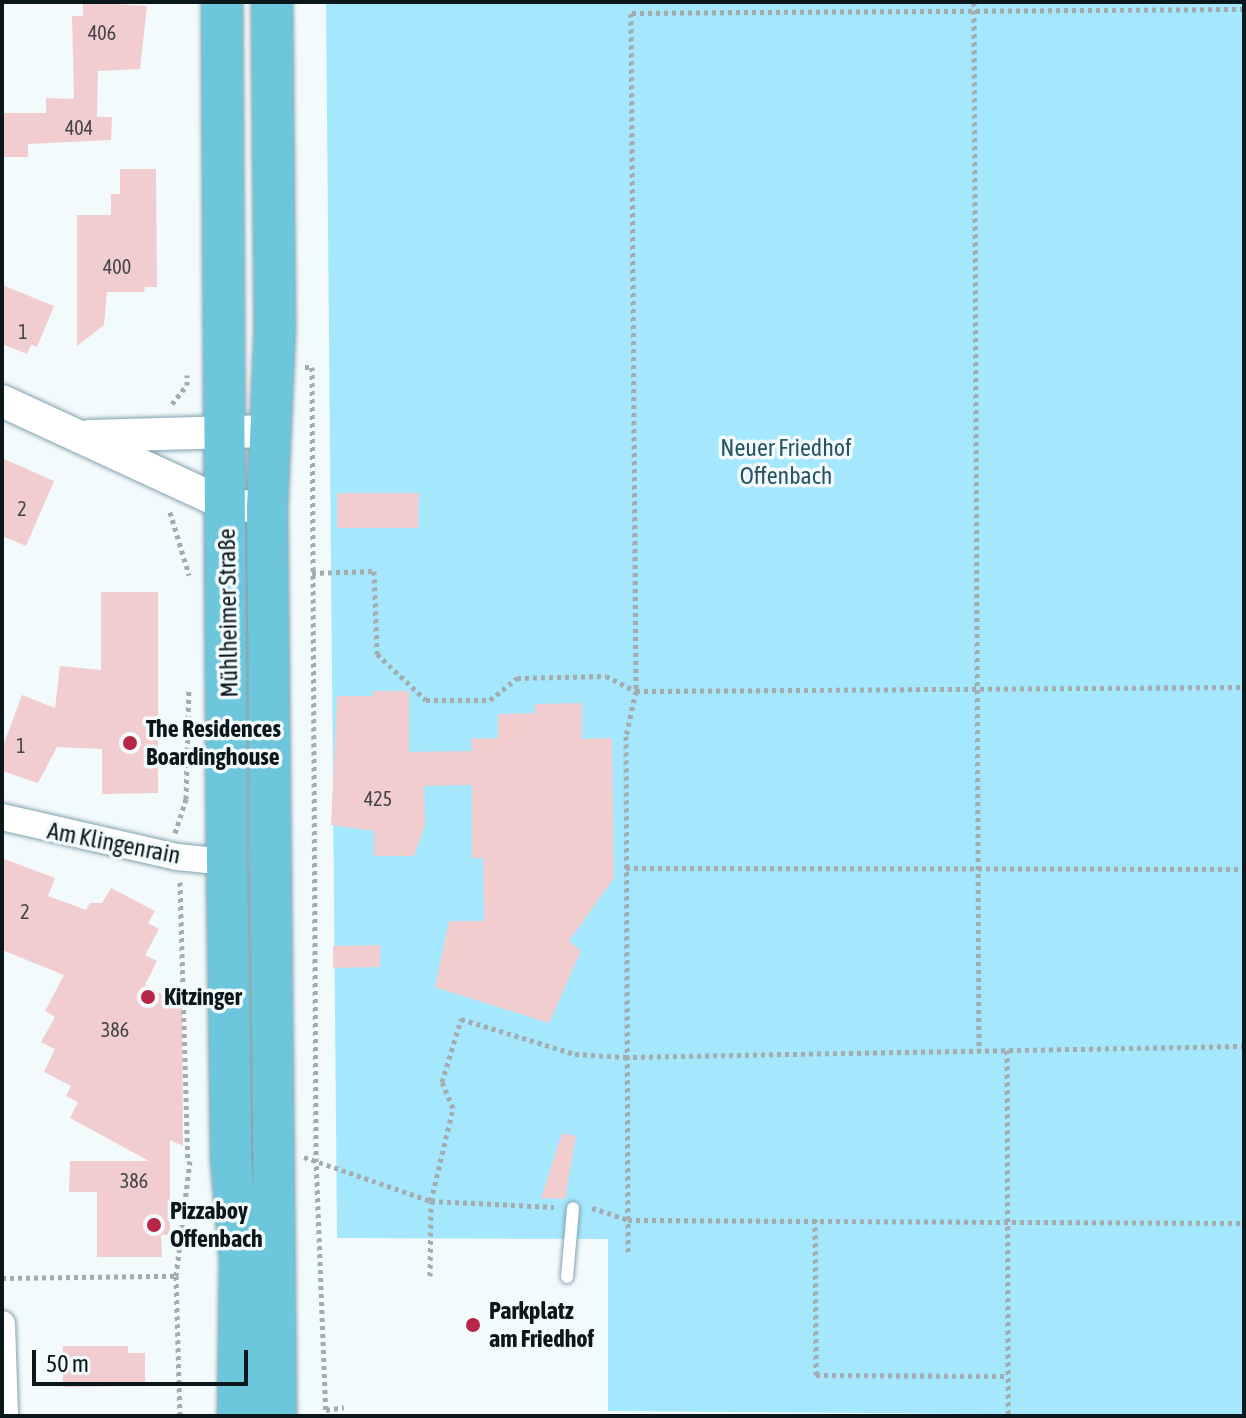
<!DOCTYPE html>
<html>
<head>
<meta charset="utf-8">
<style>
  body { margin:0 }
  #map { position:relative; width:1246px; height:1418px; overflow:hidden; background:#f3fafc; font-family:"Asap Condensed",sans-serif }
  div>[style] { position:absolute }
  .green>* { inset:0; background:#a5e8fe }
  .building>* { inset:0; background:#f1cdcf }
  .path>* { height:5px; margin-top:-2.5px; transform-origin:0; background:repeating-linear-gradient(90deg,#a3acaf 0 4px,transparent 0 8px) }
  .roads { filter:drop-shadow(0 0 2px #81a2ae) drop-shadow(0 0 2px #81a2ae) }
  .service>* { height:12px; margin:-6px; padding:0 6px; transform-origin:6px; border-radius:6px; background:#fff }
  .minor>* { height:26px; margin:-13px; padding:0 13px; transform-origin:13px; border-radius:13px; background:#fff }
  .tertiary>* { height:32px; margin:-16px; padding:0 16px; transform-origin:16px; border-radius:16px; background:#fff }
  .primary>* { height:40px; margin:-20px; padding:0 20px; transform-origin:20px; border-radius:20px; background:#6cc7dd }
  .dots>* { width:22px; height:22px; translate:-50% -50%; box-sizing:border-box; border:4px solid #f3fafc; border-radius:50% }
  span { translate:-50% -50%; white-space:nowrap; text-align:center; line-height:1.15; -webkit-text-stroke:7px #f3fafc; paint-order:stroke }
  .number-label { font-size:20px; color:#444448 }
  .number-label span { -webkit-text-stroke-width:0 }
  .park-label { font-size:24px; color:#285563 }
  .street-label { font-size:24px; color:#0a171b }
  .poi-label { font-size:24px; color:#0a171b; font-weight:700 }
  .left { translate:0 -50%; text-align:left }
  .frame { position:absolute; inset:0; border:4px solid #0a171b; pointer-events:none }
  .scale { position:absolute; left:32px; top:1350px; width:216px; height:36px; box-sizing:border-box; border:4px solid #0a171b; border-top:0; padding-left:10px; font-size:24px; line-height:28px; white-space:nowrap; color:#0a171b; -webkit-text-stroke:6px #f3fafc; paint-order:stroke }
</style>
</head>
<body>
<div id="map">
  <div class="green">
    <div style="clip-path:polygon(326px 2px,1244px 2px,1244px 1416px,608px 1411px,608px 1239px,337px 1238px)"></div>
  </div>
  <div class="building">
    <div style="clip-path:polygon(83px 2px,147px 6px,140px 69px,98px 71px,97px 117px,112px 117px,111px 140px,28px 144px,28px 157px,2px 157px,2px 113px,46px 113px,46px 98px,74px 99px,72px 16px,83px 16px)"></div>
    <div style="clip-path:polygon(120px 169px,156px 169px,157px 287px,145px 287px,144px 292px,107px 292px,104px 325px,77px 346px,77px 215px,111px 215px,111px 194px,120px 194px)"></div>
    <div style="clip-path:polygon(2px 285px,54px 306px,37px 347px,31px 345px,27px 354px,2px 344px)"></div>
    <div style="clip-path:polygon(2px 458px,54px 481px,26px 546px,2px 536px)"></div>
    <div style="clip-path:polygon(337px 493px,419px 493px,418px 528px,337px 528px)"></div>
    <div style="clip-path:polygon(101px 592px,158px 592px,158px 793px,102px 794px,102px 749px,57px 747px,38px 783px,2px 771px,2px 749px,22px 695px,55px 708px,60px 666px,101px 670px)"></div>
    <div style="clip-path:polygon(373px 691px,409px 691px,409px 752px,472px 751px,471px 739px,498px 738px,498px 714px,535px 713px,535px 704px,582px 703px,582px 739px,612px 738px,614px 878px,569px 941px,581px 951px,549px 1023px,435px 987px,449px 921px,484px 921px,483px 858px,472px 858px,472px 785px,424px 786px,425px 825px,414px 856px,374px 856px,374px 831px,331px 825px,337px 696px,373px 696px)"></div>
    <div style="clip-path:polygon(2px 858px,55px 878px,48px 896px,86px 910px,90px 903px,102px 903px,111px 888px,155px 911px,148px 923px,159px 929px,145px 955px,157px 961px,145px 985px,182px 1005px,183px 1146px,170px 1140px,170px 1235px,161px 1235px,162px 1257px,97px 1257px,97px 1192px,69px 1192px,70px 1161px,149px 1161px,70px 1118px,78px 1102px,66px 1096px,71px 1086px,44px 1072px,55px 1049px,41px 1042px,55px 1017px,45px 1011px,64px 975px,2px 950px)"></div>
    <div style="clip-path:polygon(380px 945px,380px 967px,333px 968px,333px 946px)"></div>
    <div style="clip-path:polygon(562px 1133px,576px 1136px,565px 1199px,541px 1198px)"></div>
    <div style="clip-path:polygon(63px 1346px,128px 1346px,128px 1353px,145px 1353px,145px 1386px,63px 1387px)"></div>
  </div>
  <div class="path">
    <div style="left:974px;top:2px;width:1049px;rotate:89.73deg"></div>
    <div style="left:1244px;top:9px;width:613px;rotate:179.63deg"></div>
    <div style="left:631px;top:13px;width:678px;rotate:89.58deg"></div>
    <div style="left:636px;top:691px;width:608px;rotate:-0.38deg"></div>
    <div style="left:305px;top:367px;width:7px"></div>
    <div style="left:312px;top:367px;width:791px;rotate:89.71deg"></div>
    <div style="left:316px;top:1158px;width:258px;rotate:87.8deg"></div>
    <div style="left:172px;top:404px;width:24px;rotate:-52deg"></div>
    <div style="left:187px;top:385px;width:10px;rotate:-90deg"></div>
    <div style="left:170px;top:512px;width:66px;rotate:73.2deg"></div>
    <div style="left:312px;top:573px;width:62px;rotate:-1.8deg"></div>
    <div style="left:374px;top:571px;width:83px;rotate:87.9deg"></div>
    <div style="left:377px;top:654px;width:67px;rotate:43.2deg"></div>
    <div style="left:426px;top:700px;width:64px"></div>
    <div style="left:490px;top:700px;width:35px;rotate:-39deg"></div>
    <div style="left:517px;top:678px;width:89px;rotate:-1.3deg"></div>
    <div style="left:606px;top:676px;width:34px;rotate:27deg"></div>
    <div style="left:636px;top:691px;width:46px;rotate:102.5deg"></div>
    <div style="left:626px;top:736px;width:516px;rotate:89.78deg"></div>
    <div style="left:175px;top:833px;width:36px;rotate:-72deg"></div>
    <div style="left:186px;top:799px;width:111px;rotate:-88.5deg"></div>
    <div style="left:626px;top:868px;width:618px;rotate:0.09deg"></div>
    <div style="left:180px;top:882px;width:280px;rotate:88.4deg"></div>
    <div style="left:1007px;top:1050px;width:366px;rotate:89.8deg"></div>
    <div style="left:304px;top:1157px;width:134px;rotate:19.1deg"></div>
    <div style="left:431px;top:1201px;width:123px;rotate:2.8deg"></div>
    <div style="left:592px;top:1208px;width:38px;rotate:18deg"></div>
    <div style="left:628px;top:1220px;width:616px;rotate:0.28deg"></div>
    <div style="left:815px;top:1219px;width:156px;rotate:89.6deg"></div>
    <div style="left:816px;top:1375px;width:192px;rotate:0.3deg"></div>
    <div style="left:176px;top:1276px;width:116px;rotate:-83.1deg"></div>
    <div style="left:430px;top:1276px;width:75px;rotate:-89.2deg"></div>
    <div style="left:431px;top:1201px;width:96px;rotate:-76.7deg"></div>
    <div style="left:453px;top:1108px;width:28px;rotate:-113deg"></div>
    <div style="left:442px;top:1082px;width:66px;rotate:-73.2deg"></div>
    <div style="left:461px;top:1019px;width:119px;rotate:17.1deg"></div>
    <div style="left:575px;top:1054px;width:50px;rotate:3.4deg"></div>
    <div style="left:625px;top:1057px;width:619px;rotate:-1.02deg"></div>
    <div style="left:2px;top:1278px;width:174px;rotate:-0.7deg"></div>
    <div style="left:176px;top:1276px;width:140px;rotate:88.4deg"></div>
    <div style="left:326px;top:1410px;width:18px;rotate:-9deg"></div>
  </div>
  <div class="roads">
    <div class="service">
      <div style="left:567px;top:1277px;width:69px;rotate:-85deg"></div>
    </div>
    <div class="minor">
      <div style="left:2px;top:817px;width:180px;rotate:12.9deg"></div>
      <div style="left:177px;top:857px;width:50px;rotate:5.7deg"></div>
      <div style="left:2px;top:1324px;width:92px;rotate:88.1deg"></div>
    </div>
    <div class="tertiary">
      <div style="left:2px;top:401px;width:248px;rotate:24.8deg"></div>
      <div style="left:227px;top:505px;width:17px;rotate:3deg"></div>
      <div style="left:89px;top:436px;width:180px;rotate:-1.6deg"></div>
    </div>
    <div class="primary">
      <div style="left:222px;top:2px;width:860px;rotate:89.67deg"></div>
      <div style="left:227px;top:862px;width:296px;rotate:89.2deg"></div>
      <div style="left:231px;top:1158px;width:101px;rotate:84.9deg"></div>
      <div style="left:240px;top:1259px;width:157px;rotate:90.7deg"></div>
      <div style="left:272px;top:2px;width:324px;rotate:89.5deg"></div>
      <div style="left:275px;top:326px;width:181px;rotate:92.5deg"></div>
      <div style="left:267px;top:507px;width:909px;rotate:89.43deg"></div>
    </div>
  </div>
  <div class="dots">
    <div style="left:130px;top:743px;background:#b72647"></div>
    <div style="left:148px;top:997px;background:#b72647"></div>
    <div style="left:154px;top:1225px;background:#b72647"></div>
    <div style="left:473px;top:1325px;background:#b72647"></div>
  </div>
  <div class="number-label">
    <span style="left:102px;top:32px">406</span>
    <span style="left:79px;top:127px">404</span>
    <span style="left:117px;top:266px">400</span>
    <span style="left:23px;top:331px">1</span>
    <span style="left:22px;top:508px">2</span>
    <span style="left:21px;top:745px">1</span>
    <span style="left:378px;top:798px">425</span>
    <span style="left:25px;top:911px">2</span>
    <span style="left:115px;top:1029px">386</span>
    <span style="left:134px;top:1180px">386</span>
  </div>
  <div class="park-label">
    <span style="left:786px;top:462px">Neuer Friedhof<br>Offenbach</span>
  </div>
  <div class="street-label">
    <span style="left:228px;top:613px;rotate:-91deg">Mühlheimer Straße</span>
    <span style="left:114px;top:843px;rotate:11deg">Am Klingenrain</span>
  </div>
  <div class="poi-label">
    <span class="left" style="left:146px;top:743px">The Residences<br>Boardinghouse</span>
    <span class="left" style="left:164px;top:997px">Kitzinger</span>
    <span class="left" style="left:170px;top:1225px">Pizzaboy<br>Offenbach</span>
    <span class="left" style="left:489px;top:1325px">Parkplatz<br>am Friedhof</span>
  </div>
  <div class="frame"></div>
  <div class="scale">50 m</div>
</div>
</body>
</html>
